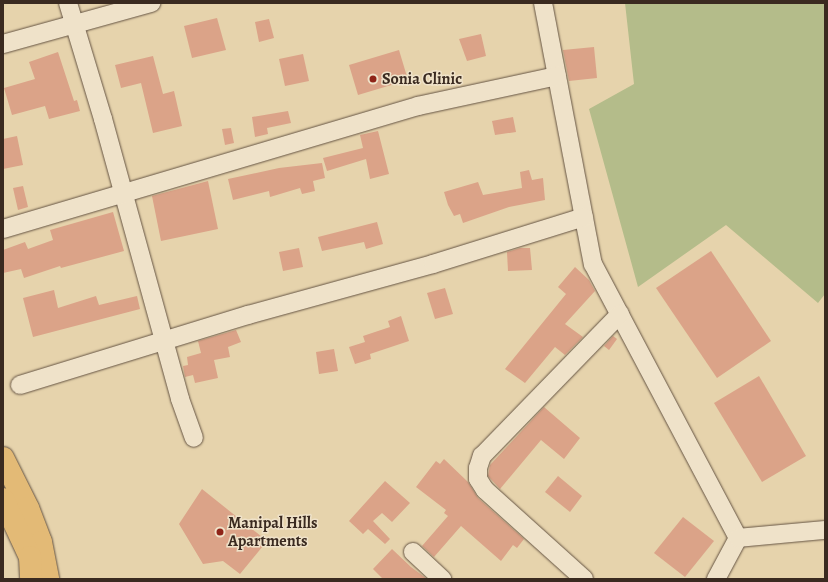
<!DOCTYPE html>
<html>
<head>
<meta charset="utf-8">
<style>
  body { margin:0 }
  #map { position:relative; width:828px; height:582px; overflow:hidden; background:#e6d3ac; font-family:Alegreya,serif }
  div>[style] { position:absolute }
  .green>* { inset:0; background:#b4bc8a }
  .building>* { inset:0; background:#dba388 }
  .roads { filter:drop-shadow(0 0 1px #655443) drop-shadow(0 0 1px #655443) }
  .minor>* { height:18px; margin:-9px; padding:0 9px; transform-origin:9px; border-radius:9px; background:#efe2c9 }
  .highway>* { height:22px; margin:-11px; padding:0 11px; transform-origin:11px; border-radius:11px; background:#e3ba76 }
  .dots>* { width:11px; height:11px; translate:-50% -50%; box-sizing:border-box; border:2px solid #efe2c9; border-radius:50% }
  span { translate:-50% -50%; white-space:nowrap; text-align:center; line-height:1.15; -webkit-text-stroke:3px #efe2c9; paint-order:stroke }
  .poi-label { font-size:16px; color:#3a2a20; font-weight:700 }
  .left { translate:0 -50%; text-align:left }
  .frame { position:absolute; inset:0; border:4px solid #3a2a20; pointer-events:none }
</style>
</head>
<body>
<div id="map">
  <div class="green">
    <div style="clip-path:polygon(625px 3px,825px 3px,825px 294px,818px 303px,726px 225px,638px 287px,589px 109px,634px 84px)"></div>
  </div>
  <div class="building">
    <div style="clip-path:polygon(217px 18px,226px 50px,192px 58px,184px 26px)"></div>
    <div style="clip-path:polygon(269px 19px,274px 38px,259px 42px,255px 22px)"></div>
    <div style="clip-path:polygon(481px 34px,486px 56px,467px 61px,459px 39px)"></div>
    <div style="clip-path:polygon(594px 47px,597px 78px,569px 81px,563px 50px)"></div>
    <div style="clip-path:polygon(399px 50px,408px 80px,358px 95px,349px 65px)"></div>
    <div style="clip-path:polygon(58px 52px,74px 101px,77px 100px,80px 111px,49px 119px,45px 106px,12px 115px,4px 88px,35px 79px,29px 62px)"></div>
    <div style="clip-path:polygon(303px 54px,309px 81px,285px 86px,279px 59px)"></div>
    <div style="clip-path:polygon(153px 56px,163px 94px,174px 91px,182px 126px,153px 133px,141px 83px,121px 88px,115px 65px)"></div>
    <div style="clip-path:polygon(288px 111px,291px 123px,267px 128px,268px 134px,255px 137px,252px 117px)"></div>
    <div style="clip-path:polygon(513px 117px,516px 132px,495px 135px,492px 121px)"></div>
    <div style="clip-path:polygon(231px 128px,234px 143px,225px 145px,222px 129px)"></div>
    <div style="clip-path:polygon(378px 131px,389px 174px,370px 179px,366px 159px,327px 171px,323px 158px,363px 148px,360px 135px)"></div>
    <div style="clip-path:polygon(17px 136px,23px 165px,3px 169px,3px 139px)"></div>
    <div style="clip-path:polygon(322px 163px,325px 178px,313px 181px,315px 191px,302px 194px,300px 188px,270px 197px,269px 191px,233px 200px,228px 179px,279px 168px)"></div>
    <div style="clip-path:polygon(529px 170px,532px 180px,543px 178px,545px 200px,509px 207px,463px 223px,460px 214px,454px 216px,448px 205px,444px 192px,478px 182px,483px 195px,522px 188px,520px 172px)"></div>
    <div style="clip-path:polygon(208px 181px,218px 229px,161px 241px,152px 196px)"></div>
    <div style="clip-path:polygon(23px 186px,28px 207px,18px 210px,13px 188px)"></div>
    <div style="clip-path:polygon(113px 212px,124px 251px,61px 268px,60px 266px,24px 278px,21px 269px,3px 273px,3px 250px,25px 242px,28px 249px,53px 240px,50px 230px)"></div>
    <div style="clip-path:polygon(377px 222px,383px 244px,366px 249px,364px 242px,322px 251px,318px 237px)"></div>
    <div style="clip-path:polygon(299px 248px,303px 267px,283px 271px,279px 252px)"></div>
    <div style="clip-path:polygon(520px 248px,530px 248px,532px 270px,508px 271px,507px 252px)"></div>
    <div style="clip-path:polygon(711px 251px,771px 341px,717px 378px,656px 288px)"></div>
    <div style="clip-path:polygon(575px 267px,589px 280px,595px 291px,565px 324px,583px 337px,565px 355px,555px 347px,525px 383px,505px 369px,566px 294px,558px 287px)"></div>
    <div style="clip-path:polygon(445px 288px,453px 314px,435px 319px,427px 293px)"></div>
    <div style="clip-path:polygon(54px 290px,58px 308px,96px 296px,99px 305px,137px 296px,140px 309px,33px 337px,23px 298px)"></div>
    <div style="clip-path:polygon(401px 316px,409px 341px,370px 354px,371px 359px,355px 364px,349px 347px,365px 342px,363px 336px,390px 327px,388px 321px)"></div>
    <div style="clip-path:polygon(236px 330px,241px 342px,228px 347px,230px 357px,214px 360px,218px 378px,195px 383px,193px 375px,185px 377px,183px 366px,188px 365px,187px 357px,201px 353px,198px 341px)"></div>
    <div style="clip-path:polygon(613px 336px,617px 339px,609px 350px,604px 346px)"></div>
    <div style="clip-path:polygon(334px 349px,338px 371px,319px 374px,316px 352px)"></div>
    <div style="clip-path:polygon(759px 376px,806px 456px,762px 482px,714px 403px)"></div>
    <div style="clip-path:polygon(544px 407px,580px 438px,564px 459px,541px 440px,500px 489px,488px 476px,490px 465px)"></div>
    <div style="clip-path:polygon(444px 459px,468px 482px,478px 498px,524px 539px,517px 548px,513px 545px,501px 561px,461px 526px,434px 557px,422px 546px,448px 516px,444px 513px,446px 510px,416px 487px,436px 461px,440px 464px)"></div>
    <div style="clip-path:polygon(558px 476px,582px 496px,570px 512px,545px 492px)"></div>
    <div style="clip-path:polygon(385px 481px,410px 503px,392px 522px,382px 513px,373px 521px,390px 539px,385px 544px,368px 529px,363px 534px,349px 521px)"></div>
    <div style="clip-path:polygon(202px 489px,267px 541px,240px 574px,223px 561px,203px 564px,179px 524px)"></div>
    <div style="clip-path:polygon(683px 517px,714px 541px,685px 577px,654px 553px)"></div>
    <div style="clip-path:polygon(392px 549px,411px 567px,427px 579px,383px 579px,373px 569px)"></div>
  </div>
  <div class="roads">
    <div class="minor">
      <div style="left:68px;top:3px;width:121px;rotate:73.2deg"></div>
      <div style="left:103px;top:119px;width:290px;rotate:74.6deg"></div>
      <div style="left:180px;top:399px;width:41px;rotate:70.3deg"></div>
      <div style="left:543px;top:3px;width:266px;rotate:79.2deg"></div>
      <div style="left:593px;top:264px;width:310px;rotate:62.1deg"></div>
      <div style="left:738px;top:538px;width:47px;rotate:118.2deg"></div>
      <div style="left:3px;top:44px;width:154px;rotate:-15.5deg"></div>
      <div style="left:3px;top:229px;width:433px;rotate:-16.5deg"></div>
      <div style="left:418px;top:106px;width:142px;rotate:-12.2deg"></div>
      <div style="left:20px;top:385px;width:239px;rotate:-17.1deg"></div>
      <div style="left:248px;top:315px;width:192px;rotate:-15.4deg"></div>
      <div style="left:433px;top:264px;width:158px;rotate:-17.3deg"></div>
      <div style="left:738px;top:538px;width:87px;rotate:-5.3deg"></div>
      <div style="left:413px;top:552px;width:40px;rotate:43deg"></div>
      <div style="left:584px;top:579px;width:133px;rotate:-138deg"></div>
      <div style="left:485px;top:490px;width:13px;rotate:-122deg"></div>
      <div style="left:478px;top:479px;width:11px;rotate:-90deg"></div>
      <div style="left:478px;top:468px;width:13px;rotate:-72deg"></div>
      <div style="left:482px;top:456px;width:198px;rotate:-45.8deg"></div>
    </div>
    <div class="highway">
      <div style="left:3px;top:458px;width:56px;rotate:63.4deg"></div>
      <div style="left:28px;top:508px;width:36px;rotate:69deg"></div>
      <div style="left:41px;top:542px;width:38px;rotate:79deg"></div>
      <div style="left:3px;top:499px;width:64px;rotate:65deg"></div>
      <div style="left:30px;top:557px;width:22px;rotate:87deg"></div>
    </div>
  </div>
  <div class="dots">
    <div style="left:373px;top:79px;background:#8f2418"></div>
    <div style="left:220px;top:532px;background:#8f2418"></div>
  </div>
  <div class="poi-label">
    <span class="left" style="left:382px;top:79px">Sonia Clinic</span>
    <span class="left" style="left:228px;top:532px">Manipal Hills<br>Apartments</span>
  </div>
  <div class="frame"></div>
</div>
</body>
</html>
